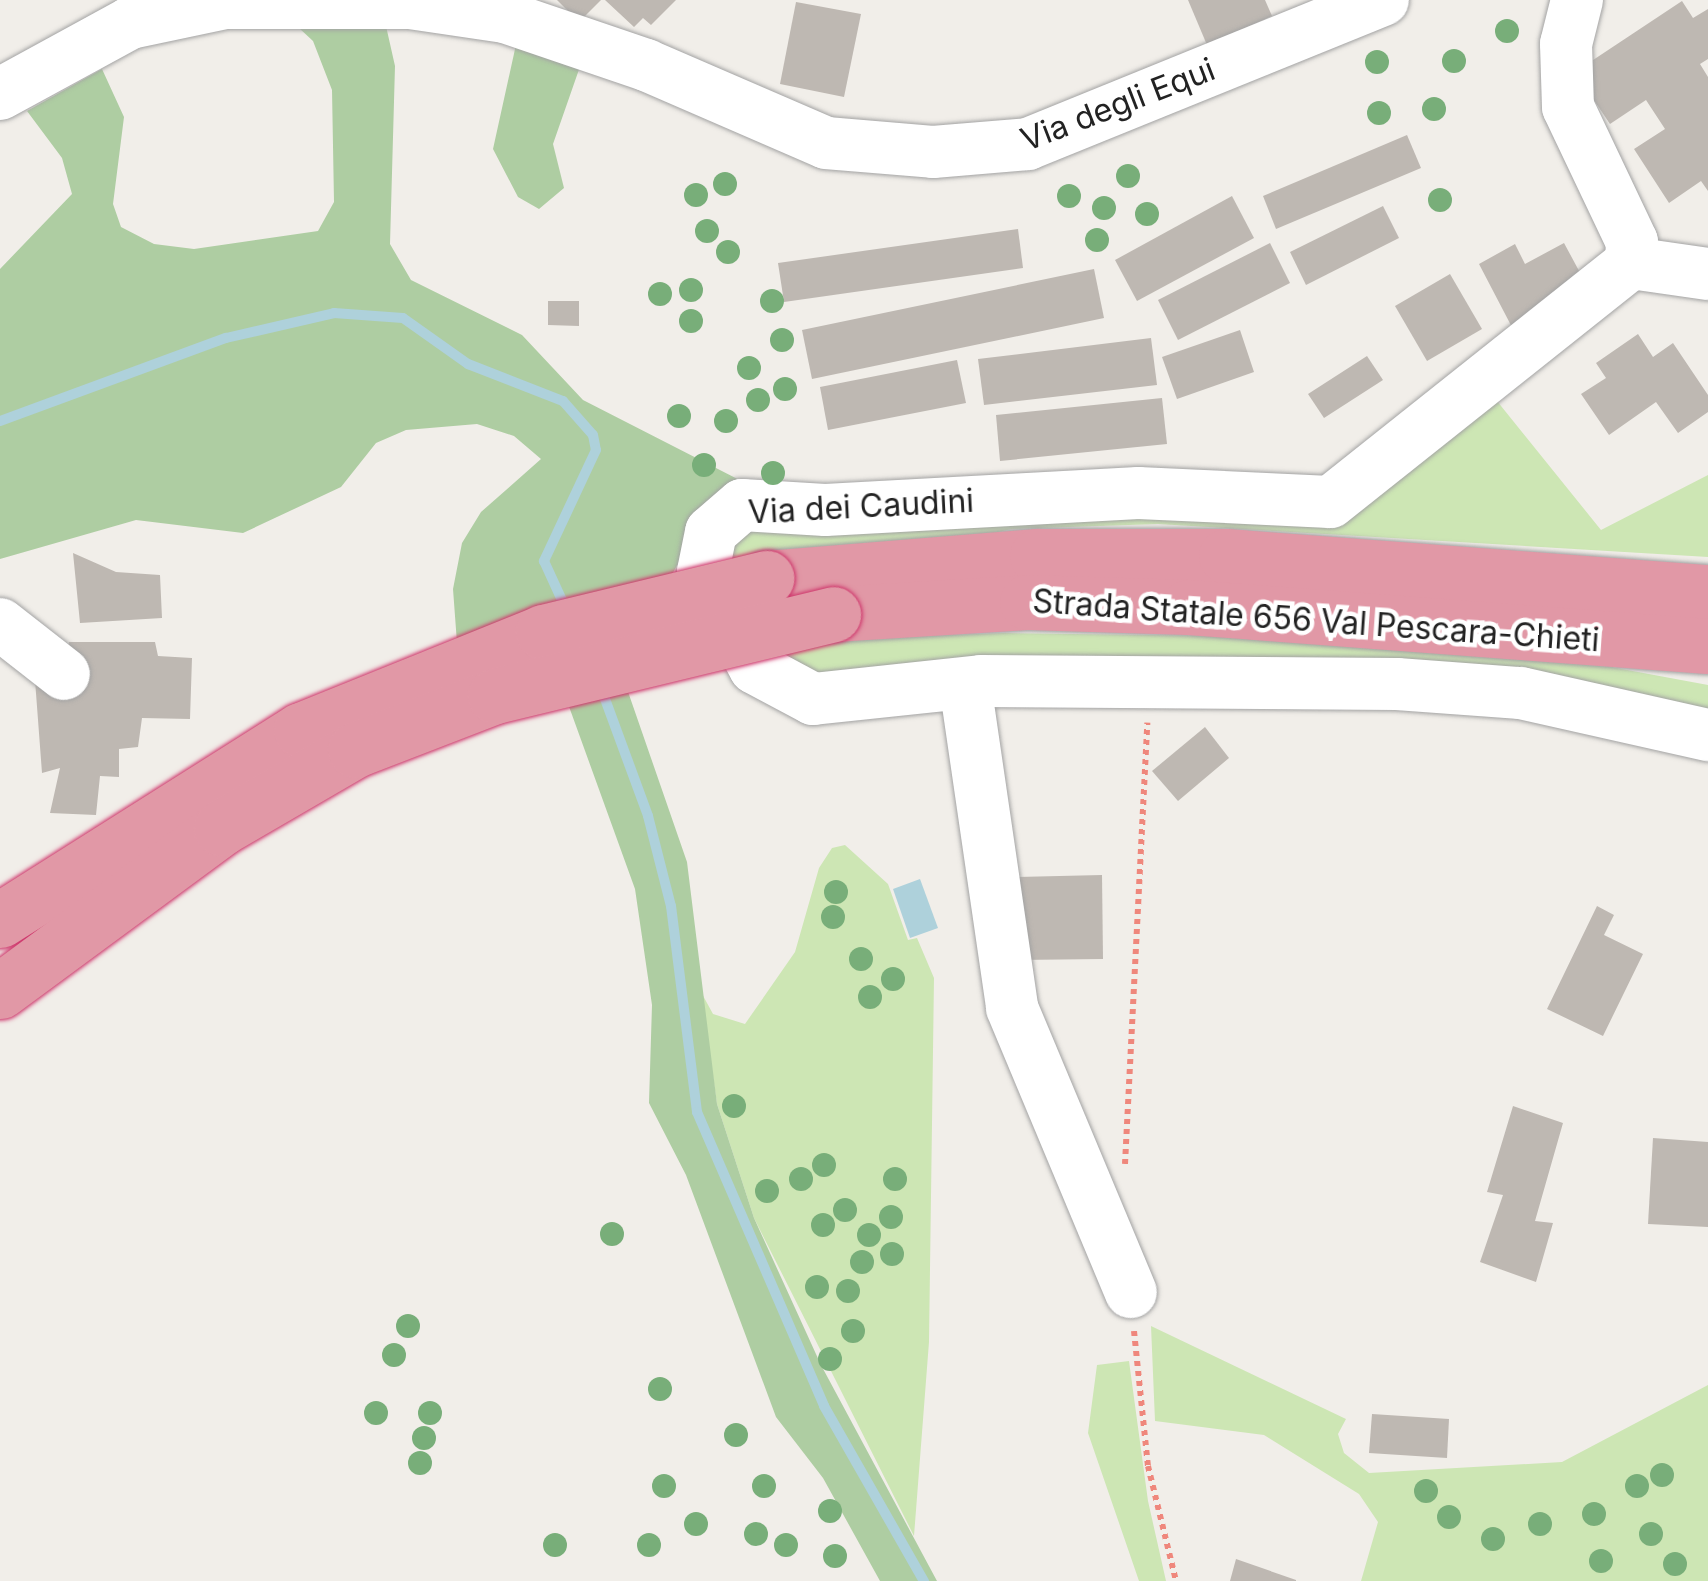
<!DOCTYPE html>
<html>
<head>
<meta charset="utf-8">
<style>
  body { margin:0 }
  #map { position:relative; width:1708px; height:1581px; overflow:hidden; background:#f1eee9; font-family:Inter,sans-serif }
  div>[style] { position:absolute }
  .grass>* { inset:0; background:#cde6b4 }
  .forest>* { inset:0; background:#aecda2 }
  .water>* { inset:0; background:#aed1db }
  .stream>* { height:10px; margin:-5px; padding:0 5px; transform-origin:5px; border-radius:5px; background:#aed1db }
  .building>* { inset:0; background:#beb8b2 }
  .path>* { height:6px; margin-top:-3px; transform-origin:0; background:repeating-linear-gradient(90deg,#ef877c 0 5px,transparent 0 10px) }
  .roads { filter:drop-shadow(0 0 2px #a3a3a3) drop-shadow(0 0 2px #a3a3a3) }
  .minor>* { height:52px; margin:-26px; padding:0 26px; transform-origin:26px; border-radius:26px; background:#fff }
  .highway>* { height:55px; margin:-27.5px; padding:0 27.5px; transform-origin:27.5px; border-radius:27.5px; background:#e198a6 }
  .bridges { filter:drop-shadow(0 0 2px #ce376c) drop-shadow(0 0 2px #ce376c) }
  .highway-bridge>* { height:55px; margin:-27.5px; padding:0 27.5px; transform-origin:27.5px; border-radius:27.5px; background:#e198a6 }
  .trees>* { width:24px; height:24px; margin:-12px; border-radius:50%; background:#78ae79 }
  span { translate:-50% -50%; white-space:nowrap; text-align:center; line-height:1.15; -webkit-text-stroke:9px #fff; paint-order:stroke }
  .street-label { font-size:32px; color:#222 }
</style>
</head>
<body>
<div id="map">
  <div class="grass">
    <div style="clip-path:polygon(1497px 401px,1601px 530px,1708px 475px,1708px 557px,1158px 524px,1011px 529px,948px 544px,735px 564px,728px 552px,743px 529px,1190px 516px,1336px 527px)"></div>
    <div style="clip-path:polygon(1004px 633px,1225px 636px,1611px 667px,1708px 685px,1708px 727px,1668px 717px,886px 687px,738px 662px,844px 639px)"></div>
    <div style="clip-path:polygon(845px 845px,888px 884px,908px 940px,917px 938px,934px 978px,929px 1342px,914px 1536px,754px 1218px,717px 1104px,701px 992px,713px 1014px,745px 1024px,795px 952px,819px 868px,832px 848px)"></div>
    <div style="clip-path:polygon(1151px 1326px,1346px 1419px,1338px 1434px,1344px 1453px,1369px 1473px,1562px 1462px,1708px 1385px,1708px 1581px,1361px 1581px,1378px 1522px,1359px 1494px,1264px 1435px,1155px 1421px)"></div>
    <div style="clip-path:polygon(1129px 1361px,1148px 1501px,1166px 1581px,1139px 1581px,1088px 1433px,1097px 1365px)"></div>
  </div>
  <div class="forest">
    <div style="clip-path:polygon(386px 26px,395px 66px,390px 244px,411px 280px,522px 335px,583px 400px,759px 490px,683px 554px,667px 584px,457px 643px,453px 589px,462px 543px,481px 512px,541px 459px,514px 436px,477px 424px,406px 430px,376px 443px,341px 487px,243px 533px,136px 520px,0 559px,0 269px,72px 194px,62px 158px,27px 111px,102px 69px,124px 117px,113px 204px,121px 227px,154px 244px,194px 249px,318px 231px,334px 202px,332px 90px,313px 41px,299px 28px)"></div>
    <div style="clip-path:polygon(517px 40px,583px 58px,553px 144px,564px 188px,539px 209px,518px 197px,493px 149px)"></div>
    <div style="clip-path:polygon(625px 683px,687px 862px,717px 1104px,754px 1218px,821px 1365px,937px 1581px,880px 1581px,823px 1478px,776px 1417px,686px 1175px,649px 1103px,652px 1005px,635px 889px,567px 701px)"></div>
  </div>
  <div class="water">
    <div style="clip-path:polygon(920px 879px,938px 928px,910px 938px,893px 889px)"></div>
  </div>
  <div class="stream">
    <div style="left:0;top:421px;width:241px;rotate:-20.2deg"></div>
    <div style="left:226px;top:338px;width:111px;rotate:-13deg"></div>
    <div style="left:334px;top:313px;width:69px;rotate:4.1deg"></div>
    <div style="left:403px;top:318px;width:80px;rotate:35.3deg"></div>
    <div style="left:468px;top:364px;width:102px;rotate:21.3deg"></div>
    <div style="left:563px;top:401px;width:45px;rotate:48.6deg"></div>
    <div style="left:593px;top:435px;width:15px;rotate:79deg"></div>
    <div style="left:596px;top:450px;width:123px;rotate:115.1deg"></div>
    <div style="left:544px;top:561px;width:53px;rotate:65.4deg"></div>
    <div style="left:601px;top:688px;width:136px;rotate:69.8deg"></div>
    <div style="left:648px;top:816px;width:93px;rotate:75.7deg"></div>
    <div style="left:671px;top:906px;width:208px;rotate:82.8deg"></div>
    <div style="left:697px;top:1112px;width:320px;rotate:66.6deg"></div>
    <div style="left:824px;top:1406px;width:202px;rotate:60.3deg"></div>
  </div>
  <div class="building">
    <div style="clip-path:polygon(557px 0,601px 0,579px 22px)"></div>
    <div style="clip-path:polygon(605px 0,676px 0,651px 25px,643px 18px,634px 27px)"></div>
    <div style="clip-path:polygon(1188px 0,1265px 0,1272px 16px,1207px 45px)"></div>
    <div style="clip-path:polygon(1682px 1px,1693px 18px,1708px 9px,1708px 59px,1700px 64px,1708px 77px,1708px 191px,1701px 181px,1669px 203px,1634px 149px,1665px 129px,1646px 100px,1610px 124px,1575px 72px)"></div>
    <div style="clip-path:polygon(796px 2px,861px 14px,844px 97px,780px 84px)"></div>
    <div style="clip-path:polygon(1407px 135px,1421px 168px,1276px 229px,1263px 196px)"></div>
    <div style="clip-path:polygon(1232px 196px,1254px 238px,1137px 301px,1115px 260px)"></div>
    <div style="clip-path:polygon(1383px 206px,1399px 238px,1306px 285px,1290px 252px)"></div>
    <div style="clip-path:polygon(1018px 229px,1023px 268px,784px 302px,778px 263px)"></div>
    <div style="clip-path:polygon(1270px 243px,1290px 283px,1178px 340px,1158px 300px)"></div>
    <div style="clip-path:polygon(1564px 243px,1591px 293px,1515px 333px,1479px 264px,1515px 244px,1525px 264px)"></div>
    <div style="clip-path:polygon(1094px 269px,1104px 318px,812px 379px,802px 330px)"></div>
    <div style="clip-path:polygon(1450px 274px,1482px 329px,1427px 361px,1395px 306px)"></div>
    <div style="clip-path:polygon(548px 301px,579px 301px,579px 326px,548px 325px)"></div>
    <div style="clip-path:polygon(1240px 330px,1254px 372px,1177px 399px,1162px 357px)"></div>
    <div style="clip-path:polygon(1638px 334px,1653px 357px,1673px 343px,1708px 395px,1708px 412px,1678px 433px,1656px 402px,1609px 435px,1581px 394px,1606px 378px,1596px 363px)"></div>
    <div style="clip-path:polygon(1151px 338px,1157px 385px,984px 405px,978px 359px)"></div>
    <div style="clip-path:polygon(1367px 356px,1383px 380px,1324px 418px,1308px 394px)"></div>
    <div style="clip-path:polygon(957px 360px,966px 403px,828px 430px,820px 387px)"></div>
    <div style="clip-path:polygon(1162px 398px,1167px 444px,1000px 461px,996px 415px)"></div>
    <div style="clip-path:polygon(73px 553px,116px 572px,160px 575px,162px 618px,80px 623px)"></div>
    <div style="clip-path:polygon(69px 642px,155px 642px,158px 656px,192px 658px,190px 719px,142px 718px,138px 747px,119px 749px,119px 777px,100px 776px,96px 815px,50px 813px,60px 768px,42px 773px,35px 680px,64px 674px)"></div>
    <div style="clip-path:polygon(1205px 727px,1229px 758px,1178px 801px,1152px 771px)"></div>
    <div style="clip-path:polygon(1102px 875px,1103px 959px,1018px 960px,1017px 877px)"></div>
    <div style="clip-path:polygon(1597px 906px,1614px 915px,1604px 935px,1643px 954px,1603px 1036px,1547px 1009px)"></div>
    <div style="clip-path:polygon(1513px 1106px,1563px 1123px,1535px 1221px,1553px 1223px,1536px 1282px,1480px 1262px,1503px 1195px,1487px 1192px)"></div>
    <div style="clip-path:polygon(1653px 1138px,1708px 1142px,1708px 1227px,1648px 1224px)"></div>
    <div style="clip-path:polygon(1372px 1414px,1449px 1419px,1447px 1458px,1369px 1453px)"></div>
    <div style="clip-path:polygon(1236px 1559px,1296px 1580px,1296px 1581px,1230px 1581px)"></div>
  </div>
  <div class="path">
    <div style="left:1125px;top:1164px;width:442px;rotate:-87.1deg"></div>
    <div style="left:1134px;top:1331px;width:136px;rotate:84.1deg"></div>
    <div style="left:1148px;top:1466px;width:118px;rotate:76.3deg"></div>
  </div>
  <div class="roads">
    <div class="minor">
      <div style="left:1577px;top:0;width:45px;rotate:104deg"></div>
      <div style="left:1566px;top:44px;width:63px;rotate:88.2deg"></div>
      <div style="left:1568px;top:107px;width:149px;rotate:64.6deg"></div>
      <div style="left:1632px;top:242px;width:21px;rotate:93deg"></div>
      <div style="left:0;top:94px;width:148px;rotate:-28.6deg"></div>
      <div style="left:130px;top:23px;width:97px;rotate:-11.9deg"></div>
      <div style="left:225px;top:3px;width:185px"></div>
      <div style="left:410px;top:3px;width:96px;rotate:8.4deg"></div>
      <div style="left:505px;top:17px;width:149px;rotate:18.8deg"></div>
      <div style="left:646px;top:65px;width:196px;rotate:23.4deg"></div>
      <div style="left:826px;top:143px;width:107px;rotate:4.8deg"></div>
      <div style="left:933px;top:152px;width:95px;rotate:-4.8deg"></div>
      <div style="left:1028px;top:144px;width:383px;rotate:-22.1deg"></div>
      <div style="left:1631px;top:263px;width:384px;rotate:141.5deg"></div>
      <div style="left:1330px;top:502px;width:192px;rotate:-177.3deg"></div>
      <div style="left:1138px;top:493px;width:313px;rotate:176.9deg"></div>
      <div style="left:825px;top:510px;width:83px;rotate:-176.6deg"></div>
      <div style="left:742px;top:505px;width:41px;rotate:138.9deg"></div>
      <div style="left:711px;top:532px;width:41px;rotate:101.3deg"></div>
      <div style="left:703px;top:572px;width:109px;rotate:61.6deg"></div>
      <div style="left:755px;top:668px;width:66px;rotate:28.1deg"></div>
      <div style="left:813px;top:699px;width:169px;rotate:-6.1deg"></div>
      <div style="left:981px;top:681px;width:416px;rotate:0.4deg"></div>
      <div style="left:1397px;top:684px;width:124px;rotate:4.2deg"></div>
      <div style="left:1521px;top:693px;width:192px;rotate:12.7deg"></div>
      <div style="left:1631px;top:263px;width:78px;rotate:8.1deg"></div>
      <div style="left:0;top:624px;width:81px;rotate:38deg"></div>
      <div style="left:965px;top:684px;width:327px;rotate:81.7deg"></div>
      <div style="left:1012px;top:1008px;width:308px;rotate:67.3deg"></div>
    </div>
    <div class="highway">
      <div style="left:767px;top:578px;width:271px;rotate:-4.7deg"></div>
      <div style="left:1037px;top:556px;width:189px"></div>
      <div style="left:1226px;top:556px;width:483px;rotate:4.3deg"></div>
      <div style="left:833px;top:614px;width:194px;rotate:-3.5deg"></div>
      <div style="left:1027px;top:602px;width:161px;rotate:1.8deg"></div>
      <div style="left:1188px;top:607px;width:521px;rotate:4.29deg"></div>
    </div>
  </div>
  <div class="bridges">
    <div class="highway-bridge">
      <div style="left:0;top:920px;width:356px;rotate:-32.3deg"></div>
      <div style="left:301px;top:730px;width:261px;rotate:-22deg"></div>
      <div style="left:543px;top:632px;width:230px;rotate:-13.6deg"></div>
      <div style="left:0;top:991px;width:275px;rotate:-36.4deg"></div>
      <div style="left:221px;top:828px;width:155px;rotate:-30.2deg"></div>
      <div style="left:355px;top:750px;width:150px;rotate:-21.1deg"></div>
      <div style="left:495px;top:696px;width:348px;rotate:-13.6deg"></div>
    </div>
  </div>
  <div class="trees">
    <div style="left:1507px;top:31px"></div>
    <div style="left:1454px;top:61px"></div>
    <div style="left:1377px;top:62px"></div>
    <div style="left:1434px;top:109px"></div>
    <div style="left:1379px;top:113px"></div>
    <div style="left:1128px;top:176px"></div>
    <div style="left:725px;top:184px"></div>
    <div style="left:696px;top:195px"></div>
    <div style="left:1069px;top:196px"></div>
    <div style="left:1440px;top:200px"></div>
    <div style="left:1104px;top:208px"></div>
    <div style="left:1147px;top:214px"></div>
    <div style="left:707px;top:231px"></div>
    <div style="left:1097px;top:240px"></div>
    <div style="left:728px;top:252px"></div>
    <div style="left:691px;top:290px"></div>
    <div style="left:660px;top:294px"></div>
    <div style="left:772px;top:301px"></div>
    <div style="left:691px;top:321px"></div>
    <div style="left:782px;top:340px"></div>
    <div style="left:749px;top:368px"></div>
    <div style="left:785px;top:389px"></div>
    <div style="left:758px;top:400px"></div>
    <div style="left:679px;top:416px"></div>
    <div style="left:726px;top:421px"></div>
    <div style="left:704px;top:465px"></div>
    <div style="left:773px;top:473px"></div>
    <div style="left:836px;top:892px"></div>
    <div style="left:833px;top:917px"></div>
    <div style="left:861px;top:959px"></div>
    <div style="left:893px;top:979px"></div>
    <div style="left:870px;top:997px"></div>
    <div style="left:734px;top:1106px"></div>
    <div style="left:824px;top:1165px"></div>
    <div style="left:801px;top:1179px"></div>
    <div style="left:895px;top:1179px"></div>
    <div style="left:767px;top:1191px"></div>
    <div style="left:845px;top:1210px"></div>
    <div style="left:891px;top:1217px"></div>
    <div style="left:823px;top:1225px"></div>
    <div style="left:612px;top:1234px"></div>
    <div style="left:869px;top:1235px"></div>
    <div style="left:892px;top:1254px"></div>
    <div style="left:862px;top:1262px"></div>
    <div style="left:817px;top:1287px"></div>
    <div style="left:848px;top:1291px"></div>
    <div style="left:408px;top:1326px"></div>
    <div style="left:853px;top:1331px"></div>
    <div style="left:394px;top:1355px"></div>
    <div style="left:830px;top:1359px"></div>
    <div style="left:660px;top:1389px"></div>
    <div style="left:376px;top:1413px"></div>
    <div style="left:430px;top:1413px"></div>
    <div style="left:736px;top:1435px"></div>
    <div style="left:424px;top:1438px"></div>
    <div style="left:420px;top:1463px"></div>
    <div style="left:1662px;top:1475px"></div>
    <div style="left:664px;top:1486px"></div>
    <div style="left:764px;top:1486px"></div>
    <div style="left:1637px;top:1486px"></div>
    <div style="left:1426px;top:1491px"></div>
    <div style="left:830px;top:1511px"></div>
    <div style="left:1594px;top:1514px"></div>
    <div style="left:1449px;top:1517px"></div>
    <div style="left:696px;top:1524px"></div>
    <div style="left:1540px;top:1524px"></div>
    <div style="left:756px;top:1534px"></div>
    <div style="left:1651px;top:1534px"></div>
    <div style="left:1493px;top:1539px"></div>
    <div style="left:555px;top:1545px"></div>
    <div style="left:649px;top:1545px"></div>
    <div style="left:786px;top:1545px"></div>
    <div style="left:835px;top:1556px"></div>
    <div style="left:1601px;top:1561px"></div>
    <div style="left:1675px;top:1564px"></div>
  </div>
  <div class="street-label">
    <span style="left:1118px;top:105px;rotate:-21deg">Via degli Equi</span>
    <span style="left:861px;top:507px;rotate:-3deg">Via dei Caudini</span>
    <span style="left:1316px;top:621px;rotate:4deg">Strada Statale 656 Val Pescara-Chieti</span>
  </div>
</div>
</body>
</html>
